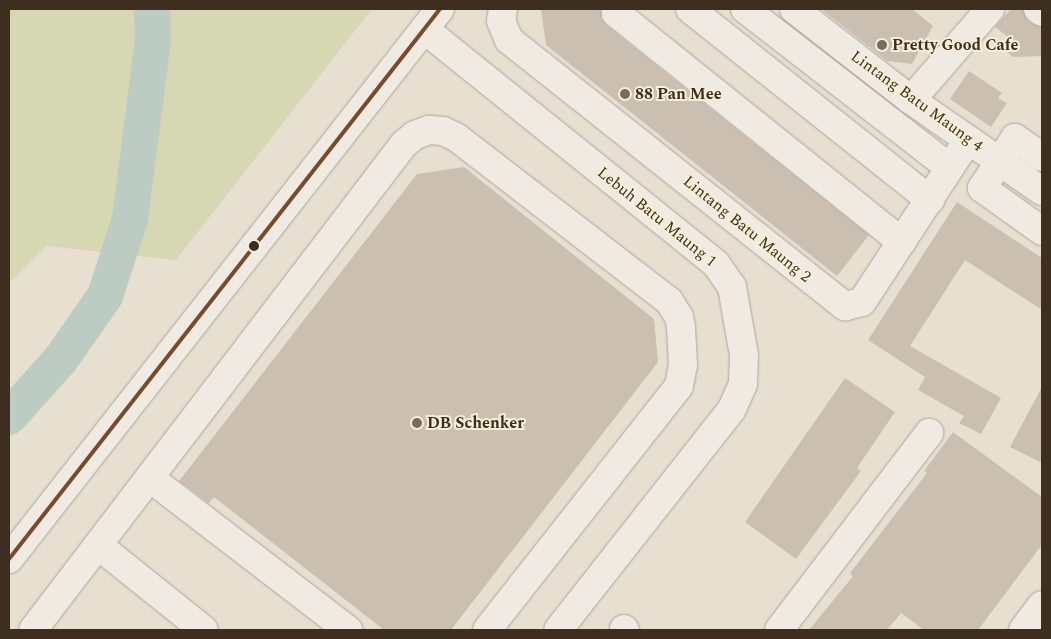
<!DOCTYPE html>
<html>
<head>
<meta charset="utf-8">
<style>
  body { margin:0 }
  #map { position:relative; width:1051px; height:639px; overflow:hidden; background:#e7e0d1; font-family:Spectral,serif }
  div>[style] { position:absolute }
  .green>* { inset:0; background:#d6d7b3 }
  .river>* { height:36px; margin:-18px; padding:0 18px; transform-origin:18px; border-radius:18px; background:#bcccc2 }
  .building>* { inset:0; background:#cbbfb2 }
  .path>* { height:3px; margin-top:-1.5px; transform-origin:0; background:repeating-linear-gradient(90deg,#c8c2b9 0 4px,transparent 0 6.5px) }
  .roads { filter:drop-shadow(0 0 1px #ada599) drop-shadow(0 0 1px #ada599) }
  .minor>* { height:28px; margin:-14px; padding:0 14px; transform-origin:14px; border-radius:14px; background:#efebe3 }
  .bus-1>* { height:4px; margin:-2px; padding:0 2px; transform-origin:2px; border-radius:2px; background:#7a4b2a }
  .dots>* { width:14px; height:14px; translate:-50% -50%; box-sizing:border-box; border:2px solid #f7eed8; border-radius:50% }
  span { translate:-50% -50%; white-space:nowrap; text-align:center; line-height:1.15; -webkit-text-stroke:4px #f7eed8; paint-order:stroke }
  .poi-label { font-size:16px; color:#3d2e20; font-weight:700 }
  .left { translate:0 -50%; text-align:left }
  .street-label { font-size:16px; color:#3d2e20 }
  .frame { position:absolute; inset:0; border:10px solid #3d2e20; pointer-events:none }
</style>
</head>
<body>
<div id="map">
  <div class="green">
    <div style="clip-path:polygon(9px 9px,372px 9px,176px 260px,46px 246px,9px 283px)"></div>
  </div>
  <div class="river">
    <div style="left:9px;top:417px;width:78px;rotate:-48.1deg"></div>
    <div style="left:61px;top:359px;width:77px;rotate:-55.1deg"></div>
    <div style="left:105px;top:296px;width:81px;rotate:-72deg"></div>
    <div style="left:130px;top:219px;width:180px;rotate:-82.7deg"></div>
    <div style="left:153px;top:40px;width:31px;rotate:-92deg"></div>
  </div>
  <div class="building">
    <div style="clip-path:polygon(541px 9px,601px 9px,601px 18px,606px 25px,869px 235px,837px 276px,546px 45px)"></div>
    <div style="clip-path:polygon(821px 9px,912px 9px,933px 26px,912px 64px,887px 61px)"></div>
    <div style="clip-path:polygon(1011px 9px,1023px 9px,1029px 22px,1042px 27px,1042px 56px,1013px 57px,1000px 46px,1008px 37px,995px 27px)"></div>
    <div style="clip-path:polygon(969px 71px,1002px 93px,998px 98px,1007px 103px,991px 127px,950px 99px)"></div>
    <div style="clip-path:polygon(464px 167px,654px 319px,658px 362px,451px 630px,384px 630px,214px 497px,209px 503px,179px 481px,417px 174px)"></div>
    <div style="clip-path:polygon(957px 202px,1042px 258px,1042px 310px,965px 260px,910px 346px,1001px 398px,981px 434px,959px 423px,964px 416px,918px 390px,925px 377px,868px 340px)"></div>
    <div style="clip-path:polygon(845px 378px,895px 412px,857px 468px,861px 471px,796px 559px,745px 522px)"></div>
    <div style="clip-path:polygon(1042px 387px,1042px 463px,1010px 447px)"></div>
    <div style="clip-path:polygon(953px 432px,1042px 497px,1042px 545px,1038px 550px,978px 630px,924px 630px,901px 613px,887px 630px,809px 630px,853px 576px,850px 573px,927px 473px,924px 471px)"></div>
  </div>
  <div class="path">
    <div style="left:672px;top:140px;width:41px;rotate:-52.9deg"></div>
  </div>
  <div class="roads">
    <div class="minor">
      <div style="left:503px;top:9px;width:12px;rotate:99deg"></div>
      <div style="left:501px;top:21px;width:21px;rotate:67deg"></div>
      <div style="left:509px;top:40px;width:429px;rotate:38.4deg"></div>
      <div style="left:845px;top:306px;width:17px;rotate:-13deg"></div>
      <div style="left:862px;top:302px;width:194px;rotate:-56.8deg"></div>
      <div style="left:619px;top:9px;width:5px;rotate:127deg"></div>
      <div style="left:616px;top:13px;width:366px;rotate:38.7deg"></div>
      <div style="left:690px;top:9px;width:307px;rotate:38.5deg"></div>
      <div style="left:745px;top:9px;width:259px;rotate:37.8deg"></div>
      <div style="left:794px;top:9px;width:148px;rotate:37.9deg"></div>
      <div style="left:911px;top:100px;width:160px;rotate:34.8deg"></div>
      <div style="left:1038px;top:9px;width:5px;rotate:37deg"></div>
      <div style="left:424px;top:29px;width:375px;rotate:38.8deg"></div>
      <div style="left:716px;top:264px;width:28px;rotate:55deg"></div>
      <div style="left:732px;top:287px;width:69px;rotate:80deg"></div>
      <div style="left:744px;top:355px;width:29px;rotate:92deg"></div>
      <div style="left:743px;top:384px;width:27px;rotate:114deg"></div>
      <div style="left:732px;top:409px;width:281px;rotate:128.2deg"></div>
      <div style="left:911px;top:100px;width:121px;rotate:-49deg"></div>
      <div style="left:1042px;top:157px;width:33px;rotate:-145deg"></div>
      <div style="left:1015px;top:138px;width:60px;rotate:123.4deg"></div>
      <div style="left:982px;top:188px;width:74px;rotate:35.6deg"></div>
      <div style="left:150px;top:478px;width:250px;rotate:37.5deg"></div>
      <div style="left:99px;top:546px;width:134px;rotate:38.7deg"></div>
      <div style="left:9px;top:559px;width:699px;rotate:-51.92deg"></div>
      <div style="left:624px;top:629px;width:1px;rotate:45deg"></div>
      <div style="left:33px;top:630px;width:611px;rotate:-52.64deg"></div>
      <div style="left:404px;top:144px;width:14px;rotate:-39deg"></div>
      <div style="left:415px;top:135px;width:15px;rotate:-20deg"></div>
      <div style="left:429px;top:130px;width:14px;rotate:4deg"></div>
      <div style="left:443px;top:131px;width:14px;rotate:25deg"></div>
      <div style="left:456px;top:137px;width:269px;rotate:37.6deg"></div>
      <div style="left:669px;top:301px;width:19px;rotate:58deg"></div>
      <div style="left:679px;top:317px;width:10px;rotate:79deg"></div>
      <div style="left:681px;top:327px;width:38px;rotate:87deg"></div>
      <div style="left:683px;top:365px;width:21px;rotate:101deg"></div>
      <div style="left:679px;top:386px;width:310px;rotate:128.2deg"></div>
      <div style="left:779px;top:630px;width:248px;rotate:-52.7deg"></div>
      <div style="left:1023px;top:630px;width:31px;rotate:-53deg"></div>
    </div>
  </div>
  <div class="bus-1">
    <div style="left:9px;top:559px;width:699px;rotate:-51.92deg"></div>
  </div>
  <div class="dots">
    <div style="left:882px;top:45px;background:#786c5e"></div>
    <div style="left:625px;top:94px;background:#786c5e"></div>
    <div style="left:254px;top:246px;background:#3d2e20"></div>
    <div style="left:417px;top:423px;background:#786c5e"></div>
  </div>
  <div class="poi-label">
    <span class="left" style="left:892px;top:45px">Pretty Good Cafe</span>
    <span class="left" style="left:635px;top:94px">88 Pan Mee</span>
    <span class="left" style="left:427px;top:423px">DB Schenker</span>
  </div>
  <div class="street-label">
    <span style="left:917px;top:101px;rotate:36deg">Lintang Batu Maung 4</span>
    <span style="left:657px;top:217px;rotate:39deg">Lebuh Batu Maung 1</span>
    <span style="left:747px;top:229px;rotate:39deg">Lintang Batu Maung 2</span>
  </div>
  <div class="frame"></div>
</div>
</body>
</html>
